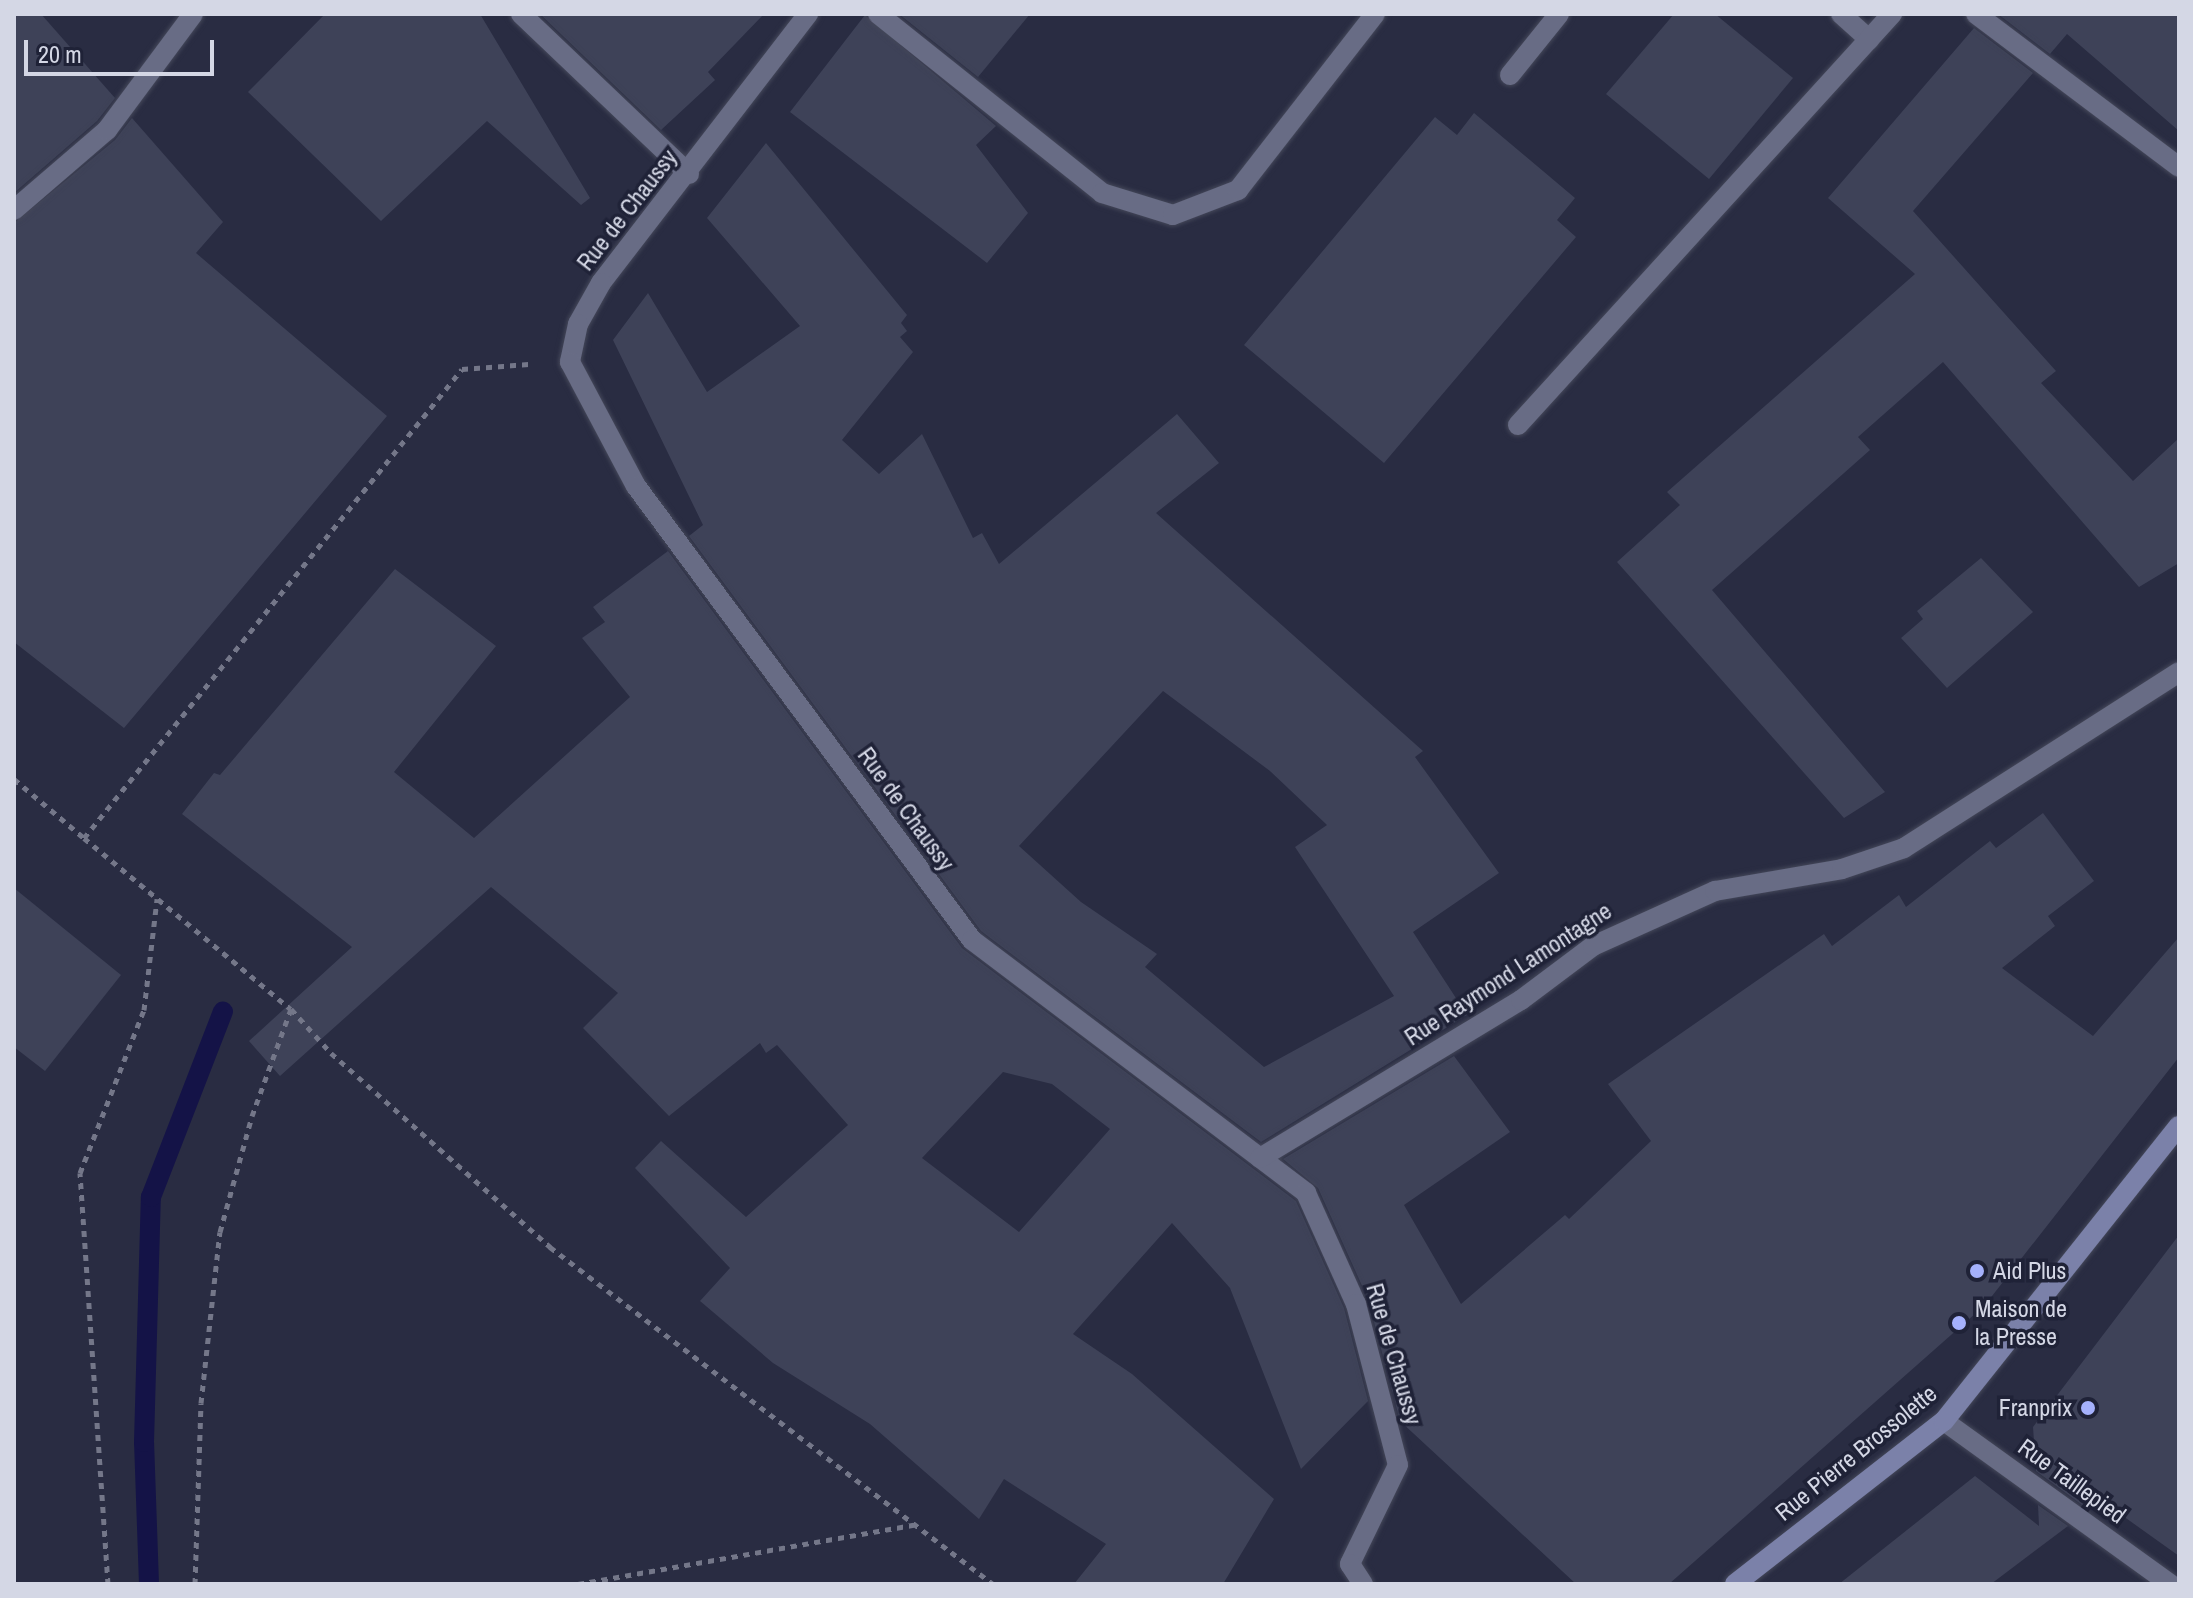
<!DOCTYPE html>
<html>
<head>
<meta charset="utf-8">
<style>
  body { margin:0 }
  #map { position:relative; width:2193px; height:1598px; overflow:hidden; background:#292c42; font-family:"Archivo Narrow",sans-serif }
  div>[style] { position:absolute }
  .stream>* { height:20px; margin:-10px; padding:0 10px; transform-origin:10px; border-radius:10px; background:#141347 }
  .building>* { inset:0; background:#3e4258 }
  .path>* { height:5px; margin-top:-2.5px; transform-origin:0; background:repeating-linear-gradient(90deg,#747789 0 6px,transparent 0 12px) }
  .roads { filter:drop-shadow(0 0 2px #444759) drop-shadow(0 0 2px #444759) }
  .lane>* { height:20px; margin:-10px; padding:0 10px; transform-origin:10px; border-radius:10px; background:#686c85 }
  .street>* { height:20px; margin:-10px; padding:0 10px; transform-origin:10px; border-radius:10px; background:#686c85 }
  .secondary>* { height:20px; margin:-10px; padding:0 10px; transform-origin:10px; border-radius:10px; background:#7b81a9 }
  .dots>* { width:22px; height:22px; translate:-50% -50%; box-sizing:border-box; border:4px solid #1f2237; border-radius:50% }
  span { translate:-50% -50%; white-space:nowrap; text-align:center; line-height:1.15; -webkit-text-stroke:7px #1f2237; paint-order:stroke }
  .street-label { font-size:24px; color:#d4d7e5 }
  .poi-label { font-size:24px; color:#d4d7e5 }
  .left { translate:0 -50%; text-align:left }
  .right { translate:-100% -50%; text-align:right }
  .frame { position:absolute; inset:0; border:16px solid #d4d7e5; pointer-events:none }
  .scale { position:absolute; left:24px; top:40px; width:190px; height:36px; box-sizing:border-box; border:4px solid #d4d7e5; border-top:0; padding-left:10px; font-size:24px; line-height:28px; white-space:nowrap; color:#d4d7e5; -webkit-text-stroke:6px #1f2237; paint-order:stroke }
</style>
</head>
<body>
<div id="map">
  <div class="stream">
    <div style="left:149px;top:1584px;width:142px;rotate:-92deg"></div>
    <div style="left:144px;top:1442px;width:245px;rotate:-88.4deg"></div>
    <div style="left:151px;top:1197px;width:199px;rotate:-68.8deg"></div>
  </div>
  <div class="building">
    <div style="clip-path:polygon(14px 14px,41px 14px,115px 98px,97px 121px,14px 193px)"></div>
    <div style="clip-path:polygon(325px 14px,480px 14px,590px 198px,581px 205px,487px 121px,381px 221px,248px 92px)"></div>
    <div style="clip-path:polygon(540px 14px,764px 14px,708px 72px,715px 80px,661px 130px)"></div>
    <div style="clip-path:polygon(899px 14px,1030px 14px,978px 77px)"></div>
    <div style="clip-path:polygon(1674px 14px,1715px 14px,1793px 78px,1709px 179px,1606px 94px)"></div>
    <div style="clip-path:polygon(1998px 14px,2179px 14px,2179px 131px,2067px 34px,2050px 54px)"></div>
    <div style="clip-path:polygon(865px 15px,996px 126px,976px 145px,1028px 213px,987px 263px,790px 112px)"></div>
    <div style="clip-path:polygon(1974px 28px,2033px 73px,1913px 211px,2056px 371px,2041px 383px,2133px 481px,2179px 438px,2179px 563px,2139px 587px,1943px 362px,1858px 437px,1870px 450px,1712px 590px,1885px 792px,1844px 818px,1617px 562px,1680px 505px,1667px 492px,1915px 274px,1828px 198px)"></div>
    <div style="clip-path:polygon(1474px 113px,1575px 198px,1557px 220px,1576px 237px,1384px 463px,1244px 345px,1435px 117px,1457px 135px)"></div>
    <div style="clip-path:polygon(132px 118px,223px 222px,196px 253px,387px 416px,124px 728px,14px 642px,14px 223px,115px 140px)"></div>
    <div style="clip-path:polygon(evenodd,766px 143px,907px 315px,901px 323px,907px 331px,900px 337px,913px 352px,842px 440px,879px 474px,922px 434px,973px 538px,982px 533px,999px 564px,1177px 414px,1219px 463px,1156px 513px,1423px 751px,1415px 757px,1499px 873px,1413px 932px,1467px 1015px,1261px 1142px,981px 931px,689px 536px,703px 525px,613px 340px,648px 293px,707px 392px,800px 326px,707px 218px,766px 143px,1163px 691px,1270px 771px,1327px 825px,1295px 847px,1394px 996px,1264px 1067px,1145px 967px,1157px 954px,1081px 902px,1019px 846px,1163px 691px)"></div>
    <div style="clip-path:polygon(evenodd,668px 551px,962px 948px,1296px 1201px,1344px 1308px,1368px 1401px,1301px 1469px,1230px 1288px,1172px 1223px,1073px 1334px,1132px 1374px,1274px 1499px,1223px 1584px,1074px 1584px,1106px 1544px,1004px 1479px,979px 1519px,870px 1424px,773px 1363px,700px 1301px,730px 1268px,635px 1168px,661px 1141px,746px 1217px,848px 1125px,777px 1045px,766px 1053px,760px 1043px,669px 1116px,583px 1028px,618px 993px,491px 887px,280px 1076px,249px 1041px,352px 947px,182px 814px,214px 773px,220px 775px,395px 569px,496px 646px,394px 772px,474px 838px,630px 697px,582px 638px,605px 622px,593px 607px,668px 551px,1003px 1072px,1052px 1084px,1110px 1129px,1019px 1232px,922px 1158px,1003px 1072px)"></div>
    <div style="clip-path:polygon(1981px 558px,2033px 612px,1947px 688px,1901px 638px,1923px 619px,1917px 611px)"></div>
    <div style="clip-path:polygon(2043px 813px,2094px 881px,2048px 916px,2055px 926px,2002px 968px,2093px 1036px,2179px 937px,2179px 1057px,1985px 1305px,1669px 1584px,1576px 1584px,1400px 1421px,1368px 1299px,1318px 1188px,1283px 1159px,1454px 1056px,1510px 1132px,1404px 1205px,1461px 1304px,1565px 1215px,1569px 1219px,1651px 1141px,1608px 1084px,1824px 934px,1832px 946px,1899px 895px,1906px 907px,1990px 841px,1996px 848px)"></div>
    <div style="clip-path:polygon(14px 888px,121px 975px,45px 1071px,14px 1047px)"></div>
    <div style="clip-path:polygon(2179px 1235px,2179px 1556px,2102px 1501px,2089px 1510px,2036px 1471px,2033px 1427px)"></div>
    <div style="clip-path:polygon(1975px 1476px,2039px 1526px,2038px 1505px,2068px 1526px,1991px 1584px,1839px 1584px)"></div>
  </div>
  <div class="path">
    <div style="left:14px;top:779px;width:92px;rotate:40.1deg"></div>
    <div style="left:84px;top:838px;width:602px;rotate:-51.13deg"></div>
    <div style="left:462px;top:369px;width:67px;rotate:-4.3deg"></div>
    <div style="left:84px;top:838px;width:268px;rotate:39.6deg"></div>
    <div style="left:291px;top:1009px;width:59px;rotate:47.7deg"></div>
    <div style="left:331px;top:1053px;width:293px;rotate:41.5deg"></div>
    <div style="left:550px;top:1247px;width:557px;rotate:37.26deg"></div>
    <div style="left:108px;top:1584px;width:412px;rotate:-93.9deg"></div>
    <div style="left:80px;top:1173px;width:175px;rotate:-68.6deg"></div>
    <div style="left:144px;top:1010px;width:112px;rotate:-83.3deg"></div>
    <div style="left:195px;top:1584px;width:181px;rotate:-88.1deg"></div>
    <div style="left:201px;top:1403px;width:172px;rotate:-83.7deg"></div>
    <div style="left:220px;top:1232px;width:120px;rotate:-74.6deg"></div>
    <div style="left:252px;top:1116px;width:114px;rotate:-70deg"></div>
    <div style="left:578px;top:1584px;width:341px;rotate:-10deg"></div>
  </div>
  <div class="roads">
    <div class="lane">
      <div style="left:878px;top:14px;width:287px;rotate:38.6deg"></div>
      <div style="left:1102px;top:193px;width:74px;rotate:17.2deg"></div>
      <div style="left:1173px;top:215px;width:70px;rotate:-21deg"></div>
      <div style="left:1238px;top:190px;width:223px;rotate:-52.1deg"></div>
      <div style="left:1841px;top:14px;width:38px;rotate:42deg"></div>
      <div style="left:1976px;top:14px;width:254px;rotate:37deg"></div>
      <div style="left:1510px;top:75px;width:78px;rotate:-51.2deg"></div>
      <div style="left:1518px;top:425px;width:556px;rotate:-47.7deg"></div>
    </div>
    <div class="street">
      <div style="left:521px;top:14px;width:232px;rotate:43.6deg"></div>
      <div style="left:808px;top:14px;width:339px;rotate:127.6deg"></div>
      <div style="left:601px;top:283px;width:47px;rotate:119.3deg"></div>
      <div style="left:578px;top:324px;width:39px;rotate:102deg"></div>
      <div style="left:570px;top:362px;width:140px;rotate:62deg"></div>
      <div style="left:636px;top:486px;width:565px;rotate:53.5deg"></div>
      <div style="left:972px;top:940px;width:419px;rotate:37.1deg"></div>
      <div style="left:1306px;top:1193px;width:122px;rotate:65.8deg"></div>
      <div style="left:1356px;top:1304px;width:166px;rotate:75.4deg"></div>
      <div style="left:1398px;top:1465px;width:110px;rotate:115.9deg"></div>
      <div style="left:1350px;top:1564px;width:24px;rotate:57deg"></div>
      <div style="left:14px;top:210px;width:123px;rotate:-40.7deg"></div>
      <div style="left:107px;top:130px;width:144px;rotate:-53.4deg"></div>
      <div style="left:1260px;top:1158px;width:305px;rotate:-31.2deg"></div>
      <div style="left:1521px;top:1000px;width:90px;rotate:-36.9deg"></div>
      <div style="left:1593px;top:946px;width:134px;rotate:-24.3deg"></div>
      <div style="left:1715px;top:891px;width:129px;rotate:-9.8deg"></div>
      <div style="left:1842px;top:869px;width:65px;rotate:-18.7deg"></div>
      <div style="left:1904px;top:848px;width:326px;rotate:-32.6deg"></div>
      <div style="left:1944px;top:1421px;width:279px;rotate:35.8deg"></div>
    </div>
    <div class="secondary">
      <div style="left:1735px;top:1584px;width:265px;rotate:-38deg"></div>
      <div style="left:1944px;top:1421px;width:377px;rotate:-51.5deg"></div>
    </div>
  </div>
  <div class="dots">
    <div style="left:1977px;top:1271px;background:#a5b1fc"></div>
    <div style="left:1959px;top:1323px;background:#a5b1fc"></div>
    <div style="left:2088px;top:1408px;background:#a5b1fc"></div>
  </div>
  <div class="street-label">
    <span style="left:627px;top:210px;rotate:-52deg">Rue de Chaussy</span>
    <span style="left:906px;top:809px;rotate:54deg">Rue de Chaussy</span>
    <span style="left:1508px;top:974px;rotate:-33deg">Rue Raymond Lamontagne</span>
    <span style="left:1394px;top:1354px;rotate:74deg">Rue de Chaussy</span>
    <span style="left:1856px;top:1453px;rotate:-39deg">Rue Pierre Brossolette</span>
    <span style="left:2072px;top:1481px;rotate:36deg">Rue Taillepied</span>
  </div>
  <div class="poi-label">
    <span class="left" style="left:1993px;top:1271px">Aid Plus</span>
    <span class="left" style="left:1975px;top:1323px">Maison de<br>la Presse</span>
    <span class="right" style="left:2072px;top:1408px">Franprix</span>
  </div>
  <div class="frame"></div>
  <div class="scale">20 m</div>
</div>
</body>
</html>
